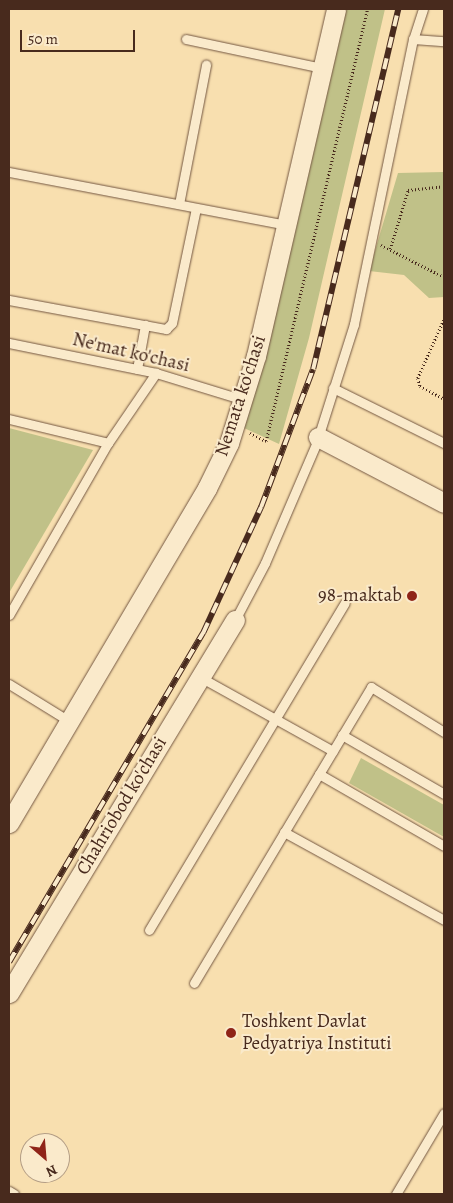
<!DOCTYPE html>
<html>
<head>
<meta charset="utf-8">
<style>
  body { margin:0 }
  #map { position:relative; width:453px; height:1203px; overflow:hidden; background:#f8dfaf; font-family:Alegreya,serif }
  div>[style] { position:absolute }
  .green>* { inset:0; background:#c0c188 }
  .path>* { height:2.5px; margin-top:-1.25px; transform-origin:0; background:repeating-linear-gradient(90deg,#482a1d 0 1px,transparent 0 3.5px) }
  .roads { filter:drop-shadow(0 0 1px #745742) drop-shadow(0 0 1px #745742) }
  .service>* { height:9px; margin:-4.5px; padding:0 4.5px; transform-origin:4.5px; border-radius:4.5px; background:#faeacb }
  .minor>* { height:19px; margin:-9.5px; padding:0 9.5px; transform-origin:9.5px; border-radius:9.5px; background:#faeacb }
  .rail>* { height:5.5px; margin-top:-2.75px; transform-origin:0; background:repeating-linear-gradient(90deg,#faeacb 0 11px,#482a1d 0 22px); box-sizing:border-box; border-block:1px solid #482a1d }
  .dots>* { width:14px; height:14px; translate:-50% -50%; box-sizing:border-box; border:2px solid #faeacb; border-radius:50% }
  span { translate:-50% -50%; white-space:nowrap; text-align:center; line-height:1.15; -webkit-text-stroke:4px #faeacb; paint-order:stroke }
  .street-label { font-size:19px; color:#482a1d }
  .poi-label { font-size:19px; color:#482a1d }
  .right { translate:-100% -50%; text-align:right }
  .left { translate:0 -50%; text-align:left }
  .frame { position:absolute; inset:0; border:10px solid #482a1d; pointer-events:none }
  .north { position:absolute; left:20px; top:1133px; width:50px; height:50px; box-sizing:border-box; background:#faeacb; border:1px solid #b39d85; border-radius:50%; rotate:153deg; font-size:14px; font-weight:700; line-height:20px; text-align:center; color:#482a1d }
  .north::after { content:''; display:block; margin:auto; width:18px; height:22px; background:#8f2418; clip-path:polygon(50% 0,100% 100%,50% 72%,0 100%) }
  .scale { position:absolute; left:20px; top:30px; width:115px; height:22px; box-sizing:border-box; border:2px solid #482a1d; border-top:0; padding-left:6px; font-size:15px; line-height:18px; white-space:nowrap; color:#482a1d; -webkit-text-stroke:4px #faeacb; paint-order:stroke }
</style>
</head>
<body>
<div id="map">
  <div class="green">
    <div style="clip-path:polygon(345px 9px,385px 9px,309px 338px,279px 444px,244px 428px,272px 330px)"></div>
    <div style="clip-path:polygon(444px 172px,444px 297px,429px 298px,404px 275px,369px 271px,398px 173px)"></div>
    <div style="clip-path:polygon(9px 428px,93px 450px,9px 593px)"></div>
    <div style="clip-path:polygon(361px 758px,444px 805px,444px 837px,349px 783px)"></div>
  </div>
  <div class="path">
    <div style="left:381px;top:245px;width:71px;rotate:26.9deg"></div>
    <div style="left:390px;top:249px;width:62px;rotate:-73deg"></div>
    <div style="left:408px;top:190px;width:36px;rotate:-6deg"></div>
    <div style="left:444px;top:320px;width:64px;rotate:114.1deg"></div>
    <div style="left:418px;top:378px;width:8px;rotate:76deg"></div>
    <div style="left:420px;top:386px;width:27px;rotate:28deg"></div>
    <div style="left:250px;top:433px;width:18px;rotate:27deg"></div>
    <div style="left:266px;top:441px;width:444px;rotate:-76.8deg"></div>
  </div>
  <div class="roads">
    <div class="service">
      <div style="left:423px;top:9px;width:32px;rotate:108deg"></div>
      <div style="left:413px;top:39px;width:31px;rotate:4deg"></div>
      <div style="left:186px;top:39px;width:140px;rotate:12deg"></div>
      <div style="left:9px;top:172px;width:283px;rotate:10.8deg"></div>
      <div style="left:179px;top:204px;width:142px;rotate:-79deg"></div>
      <div style="left:9px;top:300px;width:160px;rotate:10.5deg"></div>
      <div style="left:166px;top:329px;width:8px;rotate:-45deg"></div>
      <div style="left:172px;top:323px;width:117px;rotate:-78.2deg"></div>
      <div style="left:9px;top:343px;width:150px;rotate:11.5deg"></div>
      <div style="left:156px;top:373px;width:92px;rotate:17.1deg"></div>
      <div style="left:137px;top:369px;width:45px;rotate:-79.7deg"></div>
      <div style="left:333px;top:388px;width:124px;rotate:26.4deg"></div>
      <div style="left:9px;top:419px;width:102px;rotate:13.6deg"></div>
      <div style="left:9px;top:615px;width:198px;rotate:-60.1deg"></div>
      <div style="left:108px;top:443px;width:85px;rotate:-55.6deg"></div>
      <div style="left:235px;top:620px;width:64px;rotate:-62.2deg"></div>
      <div style="left:265px;top:563px;width:129px;rotate:-66.8deg"></div>
      <div style="left:316px;top:444px;width:126px;rotate:-72.4deg"></div>
      <div style="left:354px;top:324px;width:291px;rotate:-78.3deg"></div>
      <div style="left:200px;top:677px;width:152px;rotate:29.1deg"></div>
      <div style="left:9px;top:684px;width:70px;rotate:31.7deg"></div>
      <div style="left:342px;top:735px;width:118px;rotate:30deg"></div>
      <div style="left:319px;top:774px;width:144px;rotate:29.9deg"></div>
      <div style="left:284px;top:832px;width:183px;rotate:28.8deg"></div>
      <div style="left:149px;top:930px;width:381px;rotate:-59.1deg"></div>
      <div style="left:194px;top:983px;width:345px;rotate:-59.1deg"></div>
      <div style="left:371px;top:687px;width:86px;rotate:31.7deg"></div>
      <div style="left:9px;top:1191px;width:6px;rotate:31deg"></div>
      <div style="left:396px;top:1194px;width:94px;rotate:-59.3deg"></div>
    </div>
    <div class="minor">
      <div style="left:318px;top:437px;width:142px;rotate:27.6deg"></div>
      <div style="left:9px;top:823px;width:389px;rotate:-59.4deg"></div>
      <div style="left:207px;top:488px;width:50px;rotate:-63.9deg"></div>
      <div style="left:229px;top:443px;width:91px;rotate:-72.8deg"></div>
      <div style="left:256px;top:356px;width:356px;rotate:-77deg"></div>
      <div style="left:9px;top:993px;width:436px;rotate:-58.8deg"></div>
    </div>
  </div>
  <div class="rail">
    <div style="left:9px;top:962px;width:382px;rotate:-59.5deg"></div>
    <div style="left:203px;top:633px;width:139px;rotate:-65.3deg"></div>
    <div style="left:261px;top:507px;width:147px;rotate:-69.4deg"></div>
    <div style="left:313px;top:369px;width:370px;rotate:-76.7deg"></div>
  </div>
  <div class="dots">
    <div style="left:412px;top:596px;background:#8f2418"></div>
    <div style="left:231px;top:1033px;background:#8f2418"></div>
  </div>
  <div class="street-label">
    <span style="left:131px;top:353px;rotate:13deg">Ne'mat ko'chasi</span>
    <span style="left:241px;top:396px;rotate:-72deg">Nemata ko'chasi</span>
    <span style="left:122px;top:806px;rotate:-59deg">Chahriobod ko'chasi</span>
  </div>
  <div class="poi-label">
    <span class="right" style="left:402px;top:596px">98-maktab</span>
    <span class="left" style="left:242px;top:1033px">Toshkent Davlat<br>Pedyatriya Instituti</span>
  </div>
  <div class="frame"></div>
  <div class="north">N</div>
  <div class="scale">50 m</div>
</div>
</body>
</html>
